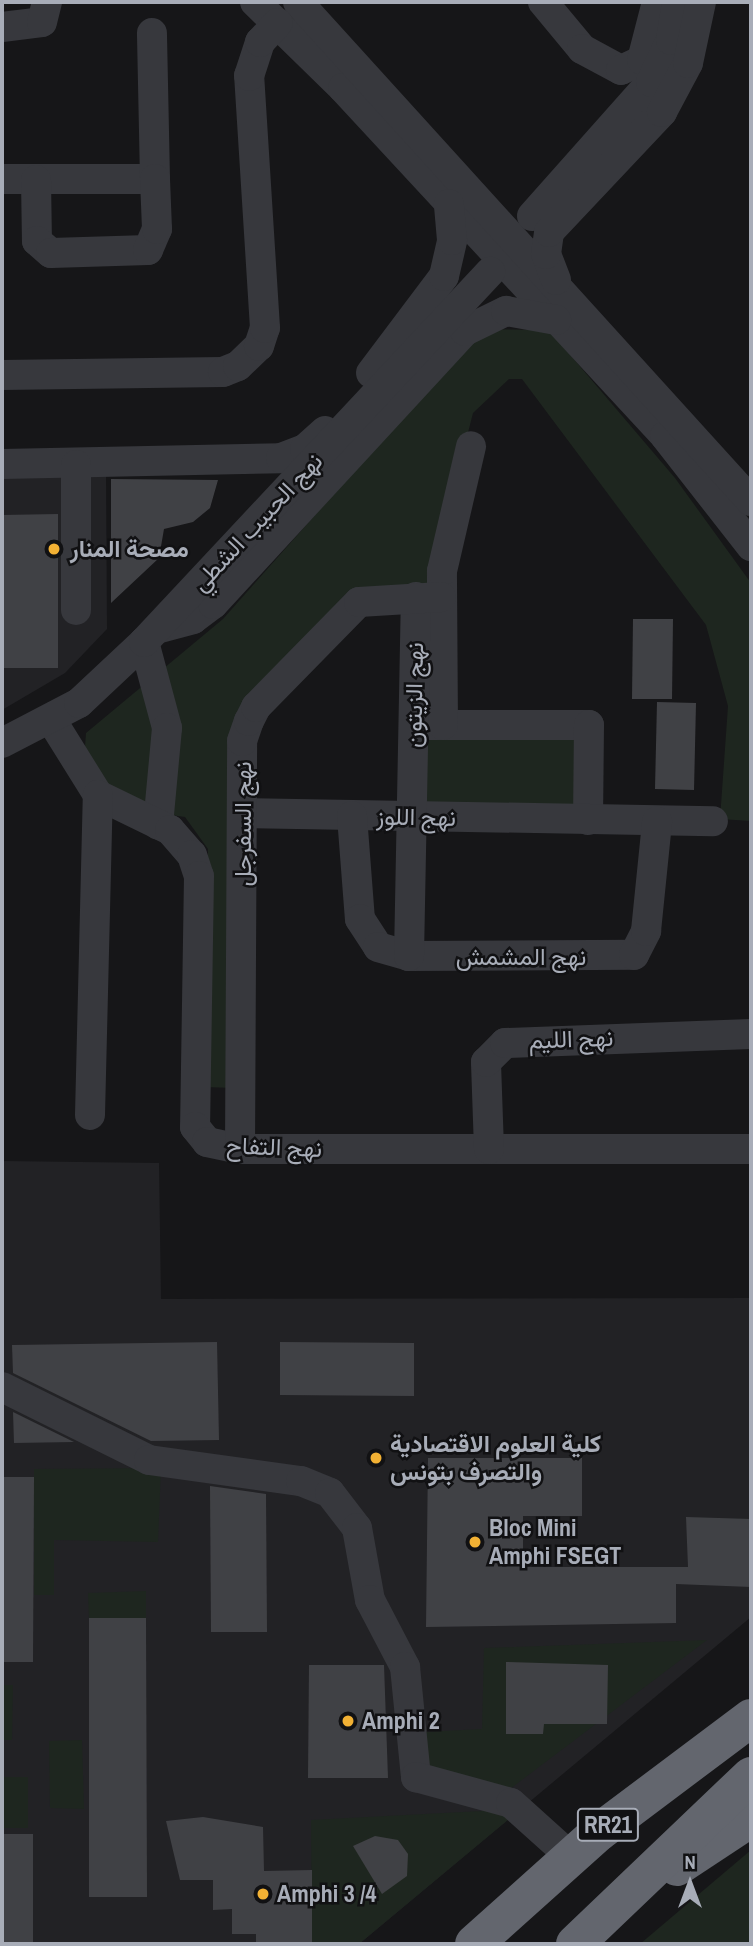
<!DOCTYPE html>
<html>
<head>
<meta charset="utf-8">
<style>
  body { margin:0 }
  #map { position:relative; width:753px; height:1946px; overflow:hidden; background:#161618; font-family:"Archivo Narrow",Vazirmatn,sans-serif }
  div>[style] { position:absolute }
  .built>* { inset:0; background:#222225 }
  .green>* { inset:0; background:#1e261f }
  .building>* { inset:0; background:#404145 }
  .minor>* { height:30px; margin:-15px; padding:0 15px; transform-origin:15px; border-radius:15px; background:#37383d }
  .highway>* { height:38px; margin:-19px; padding:0 19px; transform-origin:19px; border-radius:19px; background:#63666e }
  .dots>* { width:19px; height:19px; translate:-50% -50%; box-sizing:border-box; border:4px solid #111113; border-radius:50% }
  span { translate:-50% -50%; white-space:nowrap; text-align:center; line-height:1.15; -webkit-text-stroke:5px #111113; paint-order:stroke }
  .shield-label span { padding:2px 5px; background:#111113; border:2px solid; border-radius:5px; -webkit-text-stroke-width:0 }
  .shield-label { font-size:23px; color:#a8adb8; font-weight:700 }
  .street-label { font-size:24px; color:#a8adb8 }
  .poi-label { font-size:24px; color:#a8adb8; font-weight:700 }
  .left { translate:0 -50%; text-align:left }
  .frame { position:absolute; inset:0; border:4px solid #a8adb8; pointer-events:none }
  .north { position:absolute; left:655px; top:1848px; width:70px; height:70px; -webkit-text-stroke:5px #111113; paint-order:stroke; rotate:0deg; font-size:19px; font-weight:700; line-height:28px; text-align:center; color:#a8adb8 }
  .north::after { content:''; display:block; margin:auto; width:24px; height:32px; background:#a8adb8; clip-path:polygon(50% 0,100% 100%,50% 72%,0 100%) }
</style>
</head>
<body>
<div id="map">
  <div class="built">
    <div style="clip-path:polygon(2px 470px,106px 470px,107px 629px,65px 673px,2px 710px)"></div>
    <div style="clip-path:polygon(2px 1161px,159px 1163px,161px 1299px,751px 1298px,751px 1617px,359px 1944px,2px 1944px)"></div>
  </div>
  <div class="green">
    <div style="clip-path:polygon(480px 329px,549px 330px,675px 478px,751px 583px,751px 821px,720px 819px,728px 706px,706px 625px,522px 379px,509px 379px,473px 413px,428px 590px,358px 592px,238px 717px,235px 1088px,204px 1087px,208px 849px,185px 817px,144px 811px,101px 788px,84px 760px,86px 733px,223px 619px)"></div>
    <div style="clip-path:polygon(424px 737px,576px 738px,575px 808px,423px 806px)"></div>
    <div style="clip-path:polygon(161px 1468px,158px 1542px,54px 1540px,54px 1595px,34px 1595px,34px 1469px)"></div>
    <div style="clip-path:polygon(146px 1591px,146px 1618px,89px 1618px,88px 1593px)"></div>
    <div style="clip-path:polygon(707px 1640px,502px 1795px,426px 1783px,424px 1732px,482px 1729px,484px 1648px)"></div>
    <div style="clip-path:polygon(2px 1685px,13px 1685px,12px 1740px,2px 1740px)"></div>
    <div style="clip-path:polygon(82px 1740px,84px 1809px,50px 1808px,49px 1741px)"></div>
    <div style="clip-path:polygon(2px 1777px,28px 1777px,28px 1828px,2px 1828px)"></div>
    <div style="clip-path:polygon(521px 1809px,359px 1944px,312px 1944px,311px 1820px)"></div>
    <div style="clip-path:polygon(751px 1850px,751px 1944px,640px 1944px)"></div>
  </div>
  <div class="building">
    <div style="clip-path:polygon(111px 479px,218px 480px,210px 508px,193px 522px,164px 529px,159px 558px,111px 603px)"></div>
    <div style="clip-path:polygon(58px 514px,58px 668px,2px 668px,2px 515px)"></div>
    <div style="clip-path:polygon(633px 619px,673px 619px,672px 699px,632px 699px)"></div>
    <div style="clip-path:polygon(657px 702px,696px 703px,694px 790px,655px 789px)"></div>
    <div style="clip-path:polygon(217px 1342px,219px 1440px,151px 1441px,13px 1373px,12px 1345px)"></div>
    <div style="clip-path:polygon(280px 1342px,414px 1343px,414px 1396px,280px 1395px)"></div>
    <div style="clip-path:polygon(13px 1412px,74px 1442px,14px 1443px)"></div>
    <div style="clip-path:polygon(428px 1458px,582px 1458px,582px 1516px,523px 1516px,523px 1567px,688px 1567px,686px 1517px,751px 1519px,751px 1587px,676px 1584px,676px 1623px,426px 1627px)"></div>
    <div style="clip-path:polygon(2px 1477px,34px 1477px,33px 1662px,2px 1662px)"></div>
    <div style="clip-path:polygon(210px 1486px,266px 1494px,267px 1632px,211px 1632px)"></div>
    <div style="clip-path:polygon(89px 1618px,146px 1618px,147px 1897px,89px 1897px)"></div>
    <div style="clip-path:polygon(506px 1662px,608px 1665px,607px 1724px,544px 1724px,543px 1734px,506px 1734px)"></div>
    <div style="clip-path:polygon(309px 1665px,384px 1665px,388px 1778px,308px 1778px)"></div>
    <div style="clip-path:polygon(203px 1817px,263px 1827px,264px 1871px,312px 1870px,312px 1944px,256px 1944px,256px 1934px,232px 1934px,232px 1909px,213px 1910px,213px 1880px,180px 1880px,166px 1821px)"></div>
    <div style="clip-path:polygon(2px 1834px,33px 1834px,33px 1944px,2px 1944px)"></div>
    <div style="clip-path:polygon(375px 1836px,398px 1840px,408px 1854px,407px 1876px,382px 1894px,353px 1846px)"></div>
  </div>
  <div class="minor">
    <div style="left:255px;top:2px;width:123px;rotate:44.3deg"></div>
    <div style="left:343px;top:88px;width:474px;rotate:47.2deg"></div>
    <div style="left:665px;top:436px;width:140px;rotate:52deg"></div>
    <div style="left:298px;top:2px;width:674px;rotate:47.77deg"></div>
    <div style="left:543px;top:2px;width:61px;rotate:50.3deg"></div>
    <div style="left:582px;top:49px;width:44px;rotate:28.3deg"></div>
    <div style="left:621px;top:70px;width:23px;rotate:-25deg"></div>
    <div style="left:642px;top:60px;width:60px;rotate:-75.5deg"></div>
    <div style="left:2px;top:27px;width:40px;rotate:-7.1deg"></div>
    <div style="left:42px;top:22px;width:21px;rotate:-76deg"></div>
    <div style="left:2px;top:179px;width:153px"></div>
    <div style="left:155px;top:179px;width:146px;rotate:-91.2deg"></div>
    <div style="left:36px;top:180px;width:61px;rotate:89.1deg"></div>
    <div style="left:37px;top:241px;width:18px;rotate:41deg"></div>
    <div style="left:51px;top:253px;width:97px;rotate:-1.8deg"></div>
    <div style="left:148px;top:250px;width:23px;rotate:-67deg"></div>
    <div style="left:157px;top:229px;width:50px;rotate:-92.3deg"></div>
    <div style="left:532px;top:216px;width:179px;rotate:-48.4deg"></div>
    <div style="left:651px;top:82px;width:47px;rotate:-64.5deg"></div>
    <div style="left:671px;top:40px;width:38px;rotate:-81deg"></div>
    <div style="left:556px;top:280px;width:28px;rotate:-111deg"></div>
    <div style="left:546px;top:254px;width:22px;rotate:-82deg"></div>
    <div style="left:549px;top:232px;width:165px;rotate:-46.7deg"></div>
    <div style="left:662px;top:112px;width:55px;rotate:-62deg"></div>
    <div style="left:688px;top:63px;width:62px;rotate:-78deg"></div>
    <div style="left:371px;top:373px;width:121px;rotate:-53deg"></div>
    <div style="left:444px;top:276px;width:37px;rotate:-77deg"></div>
    <div style="left:452px;top:240px;width:36px;rotate:-95deg"></div>
    <div style="left:2px;top:375px;width:221px;rotate:-0.8deg"></div>
    <div style="left:223px;top:372px;width:16px;rotate:-22deg"></div>
    <div style="left:238px;top:366px;width:29px;rotate:-44deg"></div>
    <div style="left:259px;top:346px;width:19px;rotate:-72deg"></div>
    <div style="left:265px;top:328px;width:253px;rotate:-93.6deg"></div>
    <div style="left:249px;top:76px;width:36px;rotate:-72deg"></div>
    <div style="left:260px;top:42px;width:26px;rotate:-47deg"></div>
    <div style="left:2px;top:464px;width:279px;rotate:-1.2deg"></div>
    <div style="left:281px;top:458px;width:26px;rotate:-21deg"></div>
    <div style="left:305px;top:449px;width:27px;rotate:-42deg"></div>
    <div style="left:76px;top:465px;width:145px;rotate:90deg"></div>
    <div style="left:160px;top:628px;width:34px;rotate:-15deg"></div>
    <div style="left:193px;top:619px;width:25px;rotate:-37deg"></div>
    <div style="left:213px;top:604px;width:372px;rotate:-47.3deg"></div>
    <div style="left:465px;top:331px;width:46px;rotate:-26deg"></div>
    <div style="left:506px;top:311px;width:51px;rotate:10.2deg"></div>
    <div style="left:144px;top:642px;width:89px;rotate:75deg"></div>
    <div style="left:167px;top:728px;width:97px;rotate:95.3deg"></div>
    <div style="left:52px;top:721px;width:87px;rotate:58.1deg"></div>
    <div style="left:98px;top:795px;width:80px;rotate:25.9deg"></div>
    <div style="left:170px;top:830px;width:33px;rotate:49deg"></div>
    <div style="left:192px;top:855px;width:22px;rotate:72deg"></div>
    <div style="left:199px;top:876px;width:251px;rotate:90.9deg"></div>
    <div style="left:195px;top:1127px;width:19px;rotate:51deg"></div>
    <div style="left:207px;top:1142px;width:34px;rotate:12deg"></div>
    <div style="left:240px;top:1149px;width:511px"></div>
    <div style="left:424px;top:725px;width:165px"></div>
    <div style="left:589px;top:725px;width:95px;rotate:90.6deg"></div>
    <div style="left:443px;top:725px;width:154px;rotate:-90.4deg"></div>
    <div style="left:442px;top:571px;width:128px;rotate:-76.9deg"></div>
    <div style="left:2px;top:743px;width:87px;rotate:-27.5deg"></div>
    <div style="left:79px;top:703px;width:89px;rotate:-43.2deg"></div>
    <div style="left:144px;top:642px;width:507px;rotate:-46.92deg"></div>
    <div style="left:244px;top:813px;width:469px;rotate:1deg"></div>
    <div style="left:352px;top:816px;width:103px;rotate:85.6deg"></div>
    <div style="left:360px;top:919px;width:33px;rotate:57deg"></div>
    <div style="left:378px;top:947px;width:32px;rotate:16deg"></div>
    <div style="left:409px;top:956px;width:225px;rotate:-0.3deg"></div>
    <div style="left:634px;top:955px;width:27px;rotate:-63deg"></div>
    <div style="left:646px;top:931px;width:110px;rotate:-84.2deg"></div>
    <div style="left:409px;top:956px;width:359px;rotate:-88.9deg"></div>
    <div style="left:90px;top:1115px;width:320px;rotate:-88.6deg"></div>
    <div style="left:240px;top:1149px;width:408px;rotate:-89.7deg"></div>
    <div style="left:242px;top:741px;width:21px;rotate:-71deg"></div>
    <div style="left:249px;top:721px;width:16px;rotate:-63deg"></div>
    <div style="left:256px;top:707px;width:147px;rotate:-45.6deg"></div>
    <div style="left:359px;top:602px;width:82px;rotate:-3.5deg"></div>
    <div style="left:489px;top:1149px;width:87px;rotate:-92deg"></div>
    <div style="left:486px;top:1062px;width:27px;rotate:-45deg"></div>
    <div style="left:505px;top:1043px;width:246px;rotate:-2.1deg"></div>
    <div style="left:2px;top:1387px;width:164px;rotate:26.4deg"></div>
    <div style="left:149px;top:1460px;width:153px;rotate:7.9deg"></div>
    <div style="left:301px;top:1481px;width:31px;rotate:22deg"></div>
    <div style="left:330px;top:1493px;width:44px;rotate:52.4deg"></div>
    <div style="left:357px;top:1528px;width:73px;rotate:79.8deg"></div>
    <div style="left:370px;top:1600px;width:76px;rotate:62.4deg"></div>
    <div style="left:405px;top:1667px;width:111px;rotate:84.3deg"></div>
    <div style="left:416px;top:1777px;width:98px;rotate:15.3deg"></div>
    <div style="left:511px;top:1803px;width:81px;rotate:42deg"></div>
  </div>
  <div class="highway">
    <div style="left:677px;top:1867px;width:89px;rotate:-33.5deg"></div>
    <div style="left:474px;top:1944px;width:168px;rotate:-41.9deg"></div>
    <div style="left:599px;top:1832px;width:190px;rotate:-36.9deg"></div>
    <div style="left:575px;top:1944px;width:243px;rotate:-43.7deg"></div>
  </div>
  <div class="dots">
    <div style="left:54px;top:549px;background:#f2b134"></div>
    <div style="left:376px;top:1458px;background:#f2b134"></div>
    <div style="left:475px;top:1542px;background:#f2b134"></div>
    <div style="left:348px;top:1721px;background:#f2b134"></div>
    <div style="left:263px;top:1894px;background:#f2b134"></div>
  </div>
  <div class="shield-label">
    <span style="left:608px;top:1825px">RR21</span>
  </div>
  <div class="street-label">
    <span style="left:257px;top:522px;rotate:-47deg">نهج الحبيب الشطي</span>
    <span style="left:414px;top:695px;rotate:-89deg">نهج الزيتون</span>
    <span style="left:416px;top:817px;rotate:1deg">نهج اللوز</span>
    <span style="left:243px;top:824px;rotate:-90deg">نهج السفرجل</span>
    <span style="left:521px;top:957px">نهج المشمش</span>
    <span style="left:571px;top:1039px;rotate:-2deg">نهج الليم</span>
    <span style="left:274px;top:1147px;rotate:2deg">نهج التفاح</span>
  </div>
  <div class="poi-label">
    <span class="left" style="left:70px;top:549px">مصحة المنار</span>
    <span class="left" style="left:390px;top:1458px">كلية العلوم الاقتصادية<br>والتصرف بتونس</span>
    <span class="left" style="left:489px;top:1542px">Bloc Mini<br>Amphi FSEGT</span>
    <span class="left" style="left:362px;top:1721px">Amphi 2</span>
    <span class="left" style="left:277px;top:1894px">Amphi 3 /4</span>
  </div>
  <div class="frame"></div>
  <div class="north">N</div>
</div>
</body>
</html>
